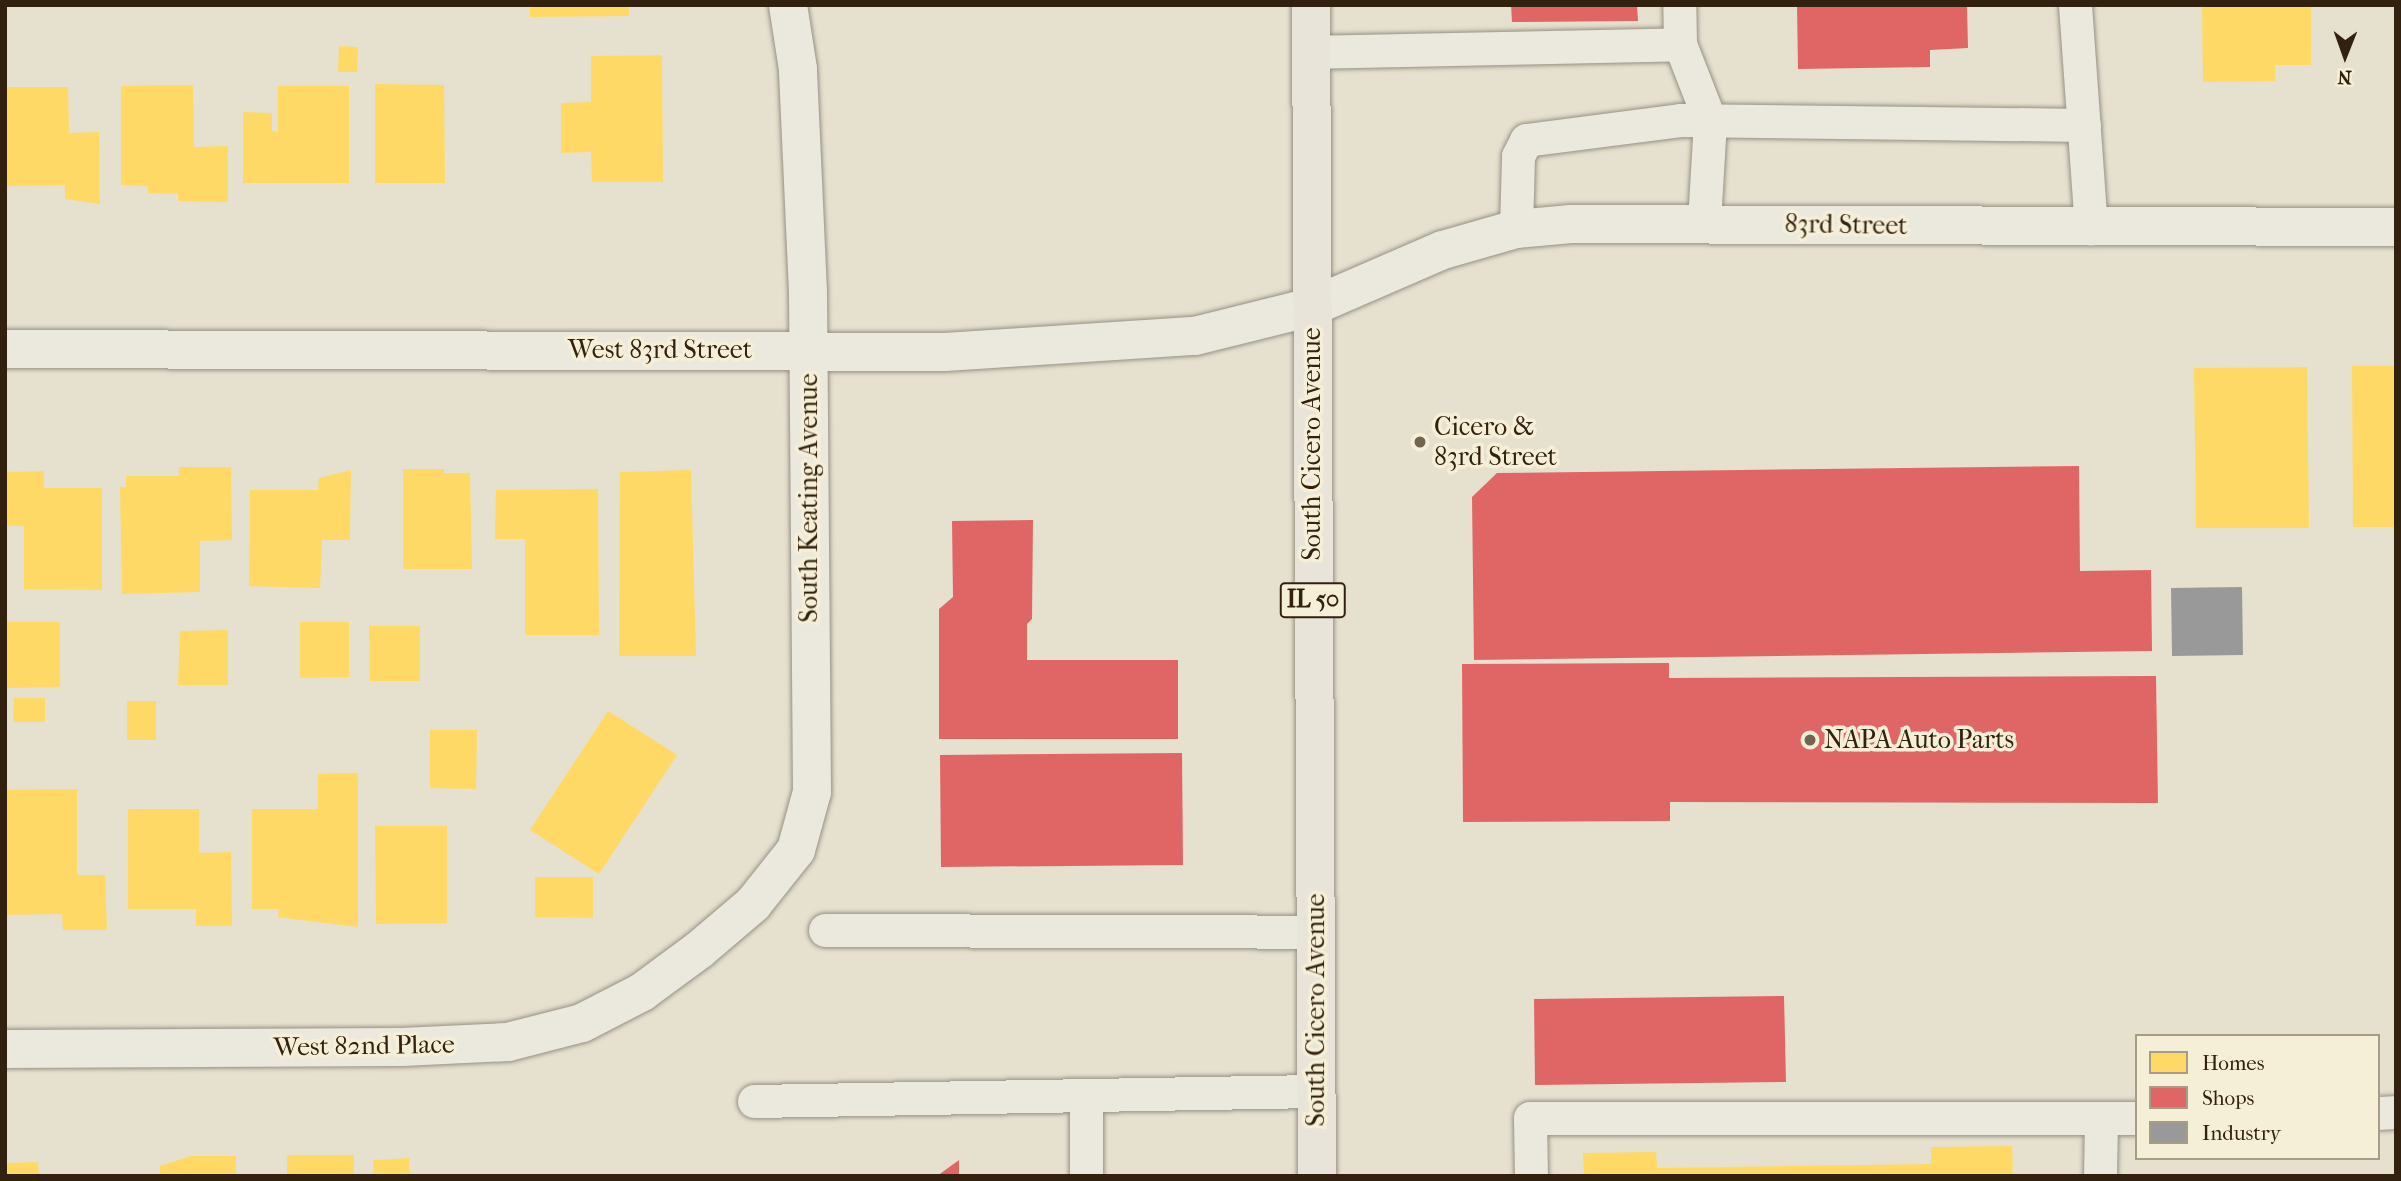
<!DOCTYPE html>
<html>
<head>
<meta charset="utf-8">
<style>
  body { margin:0 }
  #map { position:relative; width:2401px; height:1181px; overflow:hidden; background:#e6e0ce; font-family:"IM FELL French Canon",serif }
  div>[style] { position:absolute }
  .homes>* { inset:0; background:#ffd966 }
  .shops>* { inset:0; background:#e06666 }
  .industry>* { inset:0; background:#999 }
  .roads { filter:drop-shadow(0 0 2px #969184) drop-shadow(0 0 2px #969184) }
  .service>* { height:33px; margin:-16.5px; padding:0 16.5px; transform-origin:16.5px; border-radius:16.5px; background:#ebe8de }
  .minor>* { height:38px; margin:-19px; padding:0 19px; transform-origin:19px; border-radius:19px; background:#ebe8de }
  .tertiary>* { height:38px; margin:-19px; padding:0 19px; transform-origin:19px; border-radius:19px; background:#ebe8de }
  .primary>* { height:38px; margin:-19px; padding:0 19px; transform-origin:19px; border-radius:19px; background:#e8e4d9 }
  .dots>* { width:19px; height:19px; translate:-50% -50%; box-sizing:border-box; border:4px solid #f5efd8; border-radius:50% }
  span { translate:-50% -50%; white-space:nowrap; text-align:center; line-height:1.15; -webkit-text-stroke:7px #f5efd8; paint-order:stroke }
  .shield-label span { padding:2px 5px; background:#f5efd8; border:2px solid; border-radius:5px; -webkit-text-stroke-width:0 }
  .shield-label { font-size:24px; color:#32210e; font-weight:700 }
  .street-label { font-size:26px; color:#32210e }
  .poi-label { font-size:26px; color:#32210e }
  .left { translate:0 -50%; text-align:left }
  .frame { position:absolute; inset:0; border:7px solid #32210e; pointer-events:none }
  .legend { position:absolute; left:2135px; top:1034px; width:245px; height:126px; box-sizing:border-box; background:#f5efd8; border:2px solid #a79d87; margin:0; padding:9px 12px; list-style:none; font-size:21px; color:#32210e }
  .legend li { display:flex; align-items:center; gap:14px; height:35px }
  .legend b { width:35px; border:2px solid #a79d87 }
  .north { position:absolute; left:2310px; top:21px; width:70px; height:70px; -webkit-text-stroke:5px #f5efd8; paint-order:stroke; rotate:181deg; font-size:19px; font-weight:700; line-height:28px; text-align:center; color:#32210e }
  .north::after { content:''; display:block; margin:auto; width:24px; height:32px; background:#32210e; clip-path:polygon(50% 0,100% 100%,50% 72%,0 100%) }
</style>
</head>
<body>
<div id="map">
  <div class="homes">
    <div style="clip-path:polygon(530px 5px,629px 5px,629px 16px,530px 17px)"></div>
    <div style="clip-path:polygon(2202px 5px,2311px 5px,2311px 65px,2275px 65px,2276px 81px,2203px 82px)"></div>
    <div style="clip-path:polygon(339px 46px,358px 47px,357px 72px,338px 72px)"></div>
    <div style="clip-path:polygon(662px 55px,663px 182px,592px 182px,591px 152px,561px 153px,561px 103px,591px 102px,591px 56px)"></div>
    <div style="clip-path:polygon(375px 84px,444px 85px,445px 183px,375px 183px)"></div>
    <div style="clip-path:polygon(193px 85px,194px 147px,228px 146px,228px 202px,178px 201px,178px 194px,148px 193px,148px 186px,121px 185px,121px 86px)"></div>
    <div style="clip-path:polygon(278px 86px,349px 86px,349px 183px,243px 183px,243px 112px,272px 113px,272px 131px,278px 132px)"></div>
    <div style="clip-path:polygon(5px 87px,68px 87px,69px 133px,99px 132px,100px 204px,65px 199px,65px 185px,5px 186px)"></div>
    <div style="clip-path:polygon(2352px 366px,2396px 366px,2396px 527px,2353px 527px)"></div>
    <div style="clip-path:polygon(2307px 367px,2309px 528px,2196px 528px,2194px 368px)"></div>
    <div style="clip-path:polygon(179px 467px,231px 467px,232px 540px,200px 541px,200px 592px,122px 594px,120px 487px,126px 487px,126px 476px,179px 476px)"></div>
    <div style="clip-path:polygon(403px 469px,444px 469px,444px 473px,470px 473px,472px 569px,403px 569px)"></div>
    <div style="clip-path:polygon(351px 470px,350px 540px,322px 540px,320px 588px,249px 586px,250px 490px,318px 490px,319px 478px)"></div>
    <div style="clip-path:polygon(691px 470px,696px 656px,619px 656px,620px 472px)"></div>
    <div style="clip-path:polygon(44px 471px,44px 488px,102px 488px,102px 590px,24px 589px,24px 526px,5px 526px,5px 472px)"></div>
    <div style="clip-path:polygon(598px 489px,599px 635px,525px 635px,525px 539px,495px 539px,496px 490px)"></div>
    <div style="clip-path:polygon(5px 622px,60px 622px,60px 687px,5px 688px)"></div>
    <div style="clip-path:polygon(300px 622px,349px 622px,349px 677px,300px 678px)"></div>
    <div style="clip-path:polygon(369px 626px,420px 626px,420px 681px,370px 681px)"></div>
    <div style="clip-path:polygon(228px 630px,228px 685px,178px 685px,180px 631px)"></div>
    <div style="clip-path:polygon(14px 698px,45px 698px,45px 722px,13px 722px)"></div>
    <div style="clip-path:polygon(127px 701px,156px 701px,156px 740px,127px 740px)"></div>
    <div style="clip-path:polygon(608px 711px,677px 755px,599px 874px,530px 830px)"></div>
    <div style="clip-path:polygon(430px 730px,477px 730px,476px 789px,430px 788px)"></div>
    <div style="clip-path:polygon(358px 773px,358px 927px,278px 917px,279px 909px,252px 909px,252px 809px,318px 809px,318px 774px)"></div>
    <div style="clip-path:polygon(77px 789px,77px 875px,105px 875px,107px 930px,63px 930px,62px 914px,5px 915px,6px 790px)"></div>
    <div style="clip-path:polygon(128px 809px,199px 809px,199px 853px,231px 852px,232px 926px,196px 926px,196px 909px,128px 909px)"></div>
    <div style="clip-path:polygon(375px 826px,447px 826px,447px 923px,376px 924px)"></div>
    <div style="clip-path:polygon(535px 877px,593px 877px,593px 918px,535px 917px)"></div>
    <div style="clip-path:polygon(2012px 1146px,2013px 1176px,1584px 1176px,1583px 1153px,1656px 1152px,1657px 1168px,1931px 1164px,1931px 1147px)"></div>
    <div style="clip-path:polygon(287px 1155px,354px 1155px,354px 1176px,287px 1176px)"></div>
    <div style="clip-path:polygon(191px 1156px,236px 1156px,236px 1176px,160px 1176px,160px 1166px)"></div>
    <div style="clip-path:polygon(409px 1158px,410px 1176px,374px 1176px,373px 1160px)"></div>
    <div style="clip-path:polygon(38px 1162px,39px 1176px,6px 1176px,6px 1163px)"></div>
  </div>
  <div class="shops">
    <div style="clip-path:polygon(1511px 5px,1637px 5px,1638px 21px,1512px 22px)"></div>
    <div style="clip-path:polygon(1797px 5px,1967px 5px,1968px 48px,1930px 50px,1930px 67px,1798px 69px)"></div>
    <div style="clip-path:polygon(2079px 466px,2080px 571px,2151px 570px,2152px 651px,1474px 660px,1472px 497px,1497px 473px)"></div>
    <div style="clip-path:polygon(1033px 520px,1032px 619px,1027px 624px,1027px 660px,1178px 660px,1178px 739px,939px 739px,939px 609px,953px 597px,952px 521px)"></div>
    <div style="clip-path:polygon(1669px 663px,1669px 678px,2156px 676px,2158px 803px,1670px 802px,1670px 821px,1463px 822px,1462px 664px)"></div>
    <div style="clip-path:polygon(1182px 753px,1183px 865px,941px 867px,940px 755px)"></div>
    <div style="clip-path:polygon(1784px 996px,1786px 1082px,1535px 1085px,1534px 999px)"></div>
    <div style="clip-path:polygon(959px 1160px,959px 1176px,937px 1176px)"></div>
  </div>
  <div class="industry">
    <div style="clip-path:polygon(2242px 587px,2243px 655px,2172px 656px,2171px 588px)"></div>
  </div>
  <div class="roads">
    <div class="service">
      <div style="left:2075px;top:5px;width:224px;rotate:85.9deg"></div>
      <div style="left:1680px;top:44px;width:83px;rotate:68.7deg"></div>
      <div style="left:1710px;top:121px;width:102px;rotate:93.4deg"></div>
      <div style="left:1311px;top:52px;width:369px;rotate:-1.2deg"></div>
      <div style="left:1680px;top:44px;width:39px;rotate:-91deg"></div>
      <div style="left:1516px;top:229px;width:73px;rotate:-88.4deg"></div>
      <div style="left:1518px;top:156px;width:18px;rotate:-63deg"></div>
      <div style="left:1526px;top:140px;width:155px;rotate:-7.4deg"></div>
      <div style="left:1680px;top:120px;width:404px;rotate:0.7deg"></div>
      <div style="left:825px;top:930px;width:491px;rotate:0.2deg"></div>
      <div style="left:754px;top:1101px;width:563px;rotate:-1.02deg"></div>
      <div style="left:2378px;top:1113px;width:17px;rotate:-3deg"></div>
      <div style="left:1086px;top:1176px;width:81px;rotate:-90deg"></div>
      <div style="left:1531px;top:1176px;width:58px;rotate:-91deg"></div>
      <div style="left:1530px;top:1118px;width:571px"></div>
      <div style="left:2100px;top:1176px;width:58px;rotate:-89deg"></div>
      <div style="left:2101px;top:1118px;width:36px"></div>
    </div>
    <div class="minor">
      <div style="left:5px;top:1049px;width:397px;rotate:-0.3deg"></div>
      <div style="left:402px;top:1047px;width:106px;rotate:-2.7deg"></div>
      <div style="left:508px;top:1042px;width:76px;rotate:-14.4deg"></div>
      <div style="left:582px;top:1023px;width:68px;rotate:-27.3deg"></div>
      <div style="left:642px;top:992px;width:71px;rotate:-36.4deg"></div>
      <div style="left:699px;top:950px;width:71px;rotate:-40.4deg"></div>
      <div style="left:753px;top:904px;width:69px;rotate:-51.5deg"></div>
      <div style="left:796px;top:850px;width:60px;rotate:-74.6deg"></div>
      <div style="left:812px;top:792px;width:500px;rotate:-90.46deg"></div>
      <div style="left:808px;top:292px;width:223px;rotate:-92.6deg"></div>
      <div style="left:798px;top:69px;width:65px;rotate:-98.9deg"></div>
    </div>
    <div class="tertiary">
      <div style="left:5px;top:349px;width:940px;rotate:0.18deg"></div>
      <div style="left:945px;top:352px;width:251px;rotate:-3.7deg"></div>
      <div style="left:1195px;top:336px;width:120px;rotate:-14deg"></div>
      <div style="left:1311px;top:307px;width:144px;rotate:-23.4deg"></div>
      <div style="left:1443px;top:250px;width:76px;rotate:-16deg"></div>
      <div style="left:1516px;top:229px;width:55px;rotate:-5.2deg"></div>
      <div style="left:1571px;top:224px;width:825px;rotate:0.21deg"></div>
    </div>
    <div class="primary">
      <div style="left:1311px;top:5px;width:1171px;rotate:89.71deg"></div>
    </div>
  </div>
  <div class="dots">
    <div style="left:1420px;top:442px;background:#716451"></div>
    <div style="left:1810px;top:740px;background:#716451"></div>
  </div>
  <div class="shield-label">
    <span style="left:1313px;top:600px">IL 50</span>
  </div>
  <div class="street-label">
    <span style="left:1846px;top:225px;rotate:1deg">83rd Street</span>
    <span style="left:660px;top:350px">West 83rd Street</span>
    <span style="left:1312px;top:444px;rotate:-90deg">South Cicero Avenue</span>
    <span style="left:809px;top:498px;rotate:-90deg">South Keating Avenue</span>
    <span style="left:1316px;top:1010px;rotate:-90deg">South Cicero Avenue</span>
    <span style="left:364px;top:1046px;rotate:-1deg">West 82nd Place</span>
  </div>
  <div class="poi-label">
    <span class="left" style="left:1434px;top:442px">Cicero &amp;<br>83rd Street</span>
    <span class="left" style="left:1824px;top:740px">NAPA Auto Parts</span>
  </div>
  <div class="frame"></div>
  <ul class="legend">
  <li><b style="height:19px;background:#ffd966"></b>Homes</li>
  <li><b style="height:19px;background:#e06666"></b>Shops</li>
  <li><b style="height:19px;background:#999"></b>Industry</li>
  </ul>
  <div class="north">N</div>
</div>
</body>
</html>
